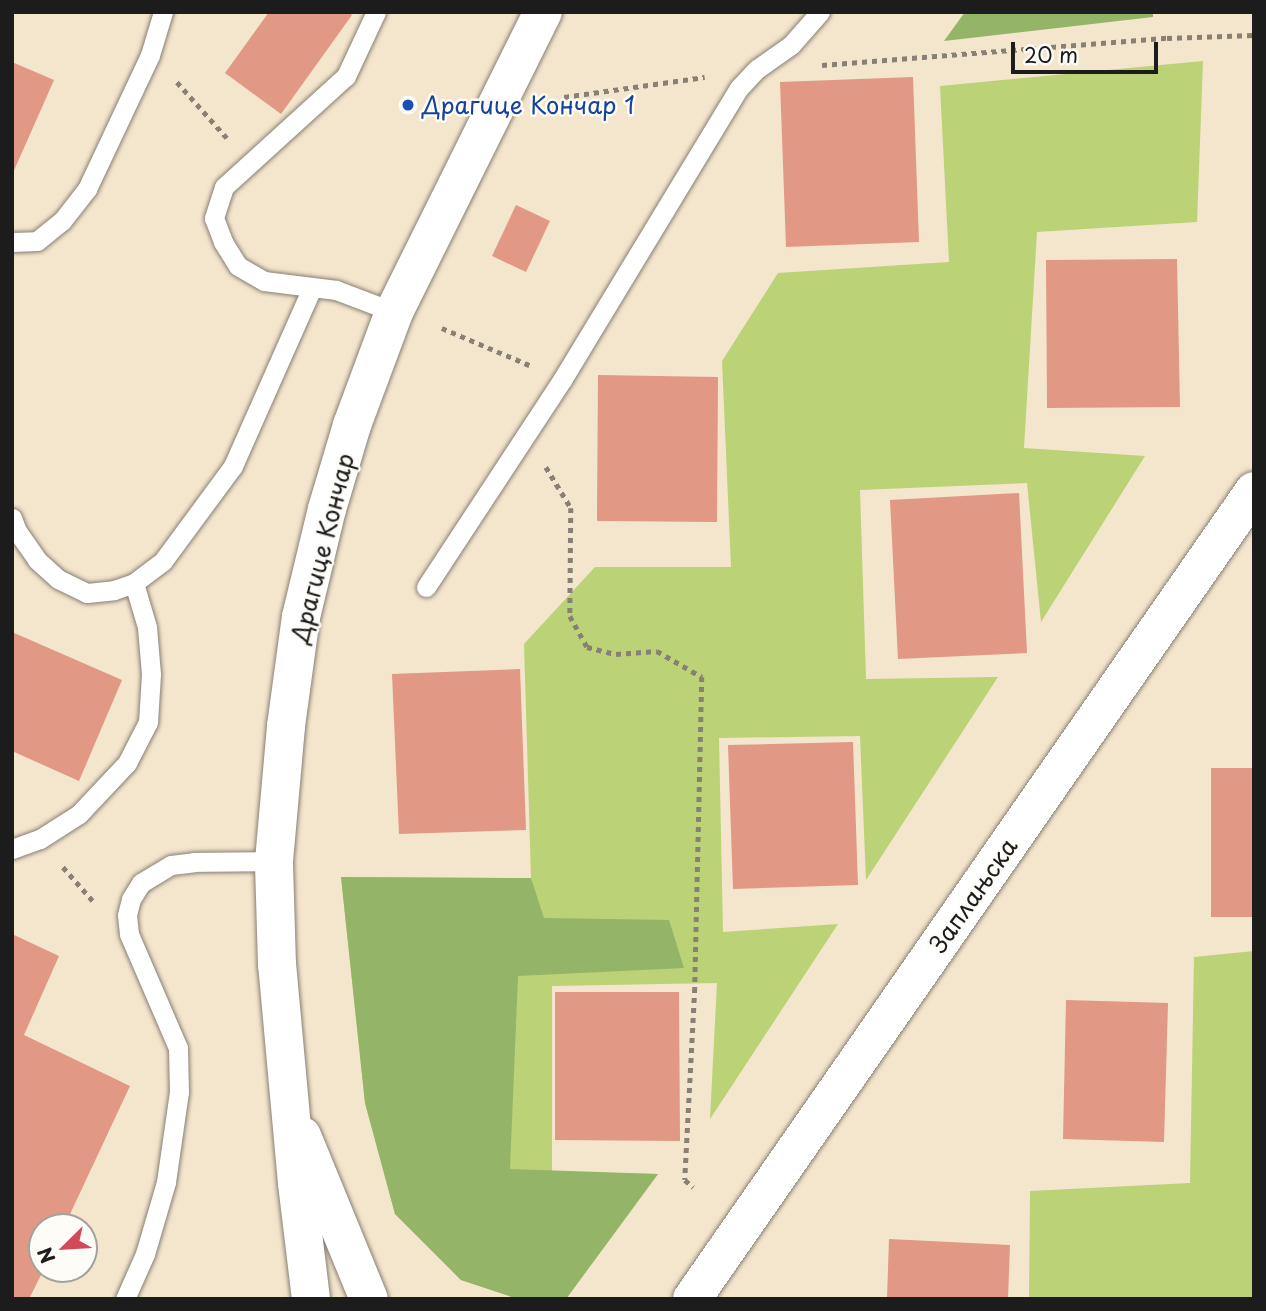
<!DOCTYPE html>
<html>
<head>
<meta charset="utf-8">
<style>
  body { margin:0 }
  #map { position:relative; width:1266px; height:1311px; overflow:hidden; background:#f4e5cd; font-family:"Playpen Sans",sans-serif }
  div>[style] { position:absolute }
  .green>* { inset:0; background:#bbd277 }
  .forest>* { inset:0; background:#94b468 }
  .building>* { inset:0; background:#e19884 }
  .path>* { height:4.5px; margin-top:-2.25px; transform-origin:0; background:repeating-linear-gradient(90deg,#888074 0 5px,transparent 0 10px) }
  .roads { filter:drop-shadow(0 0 2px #888074) drop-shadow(0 0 2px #888074) }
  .lane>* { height:19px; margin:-9.5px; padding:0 9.5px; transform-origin:9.5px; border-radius:9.5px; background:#fff }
  .street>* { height:38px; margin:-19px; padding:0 19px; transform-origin:19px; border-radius:19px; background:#fff }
  .secondary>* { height:38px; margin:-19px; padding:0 19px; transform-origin:19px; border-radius:19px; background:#fff }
  .dots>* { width:19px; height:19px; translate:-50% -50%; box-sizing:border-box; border:4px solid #fdfcf7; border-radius:50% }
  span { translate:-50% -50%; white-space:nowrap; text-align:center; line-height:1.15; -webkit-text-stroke:5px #fdfcf7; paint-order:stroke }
  .transit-label { font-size:24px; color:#164399 }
  .left { translate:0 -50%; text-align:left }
  .street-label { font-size:24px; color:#1c1c1c }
  .frame { position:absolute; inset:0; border:14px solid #1c1c1c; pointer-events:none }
  .north { position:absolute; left:28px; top:1213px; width:70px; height:70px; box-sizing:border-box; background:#fdfcf7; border:2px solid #a3a29f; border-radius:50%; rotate:246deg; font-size:19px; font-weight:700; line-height:28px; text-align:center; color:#1c1c1c }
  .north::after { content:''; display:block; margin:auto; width:24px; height:32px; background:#d1495b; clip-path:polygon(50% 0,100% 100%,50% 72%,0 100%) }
  .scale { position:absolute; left:1011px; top:42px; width:147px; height:32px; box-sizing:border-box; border:4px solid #1c1c1c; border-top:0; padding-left:9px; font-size:21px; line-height:24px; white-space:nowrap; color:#1c1c1c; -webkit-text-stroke:5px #fdfcf7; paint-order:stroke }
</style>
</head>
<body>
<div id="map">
  <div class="green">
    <div style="clip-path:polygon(1203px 61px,1197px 222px,1037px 232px,1024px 448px,1145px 456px,1041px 622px,1027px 483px,860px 490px,866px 679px,998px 677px,866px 880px,860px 736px,719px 738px,723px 932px,838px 924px,710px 1119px,717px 983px,552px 986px,552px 1172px,658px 1174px,566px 1299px,518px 1299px,461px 1280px,395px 1214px,365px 1103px,341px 877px,531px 878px,524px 644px,595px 567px,731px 567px,722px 361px,778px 273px,949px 262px,940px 86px)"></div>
    <div style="clip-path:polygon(1254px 951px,1254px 1299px,1029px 1299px,1030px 1191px,1190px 1183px,1194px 957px)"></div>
  </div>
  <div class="forest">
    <div style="clip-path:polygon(965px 12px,1153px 12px,1153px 17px,944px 41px)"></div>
    <div style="clip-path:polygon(341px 877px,531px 878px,544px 918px,669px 920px,684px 968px,518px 976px,510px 1169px,658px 1174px,566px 1299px,518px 1299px,461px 1280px,395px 1214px,365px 1103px)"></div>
  </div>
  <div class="building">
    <div style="clip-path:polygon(269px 12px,348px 12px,352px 15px,281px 114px,225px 73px)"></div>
    <div style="clip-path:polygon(12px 62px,54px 80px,12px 175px)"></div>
    <div style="clip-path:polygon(913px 77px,919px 242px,786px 247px,780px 82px)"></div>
    <div style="clip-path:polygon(516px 205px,550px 221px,526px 272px,492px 256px)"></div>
    <div style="clip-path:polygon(1177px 259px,1180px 407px,1047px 408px,1046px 260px)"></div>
    <div style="clip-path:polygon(598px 375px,718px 377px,717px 522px,597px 521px)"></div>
    <div style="clip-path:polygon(1019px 493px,1027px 653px,898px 659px,890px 500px)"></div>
    <div style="clip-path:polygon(12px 632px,122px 680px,79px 781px,12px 751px)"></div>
    <div style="clip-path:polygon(520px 669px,526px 830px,399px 834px,392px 674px)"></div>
    <div style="clip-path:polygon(853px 742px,858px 885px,733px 889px,728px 745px)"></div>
    <div style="clip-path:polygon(1211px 768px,1254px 768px,1254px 917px,1211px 917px)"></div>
    <div style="clip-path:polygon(12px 934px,59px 956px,24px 1035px,130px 1086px,64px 1227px,42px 1227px,44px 1269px,29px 1299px,12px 1299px)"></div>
    <div style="clip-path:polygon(555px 992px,679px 992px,680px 1141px,555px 1140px)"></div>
    <div style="clip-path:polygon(1066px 1000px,1168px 1003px,1164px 1142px,1063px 1139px)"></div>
    <div style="clip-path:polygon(889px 1239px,1010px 1245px,1008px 1299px,887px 1299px)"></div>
  </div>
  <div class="path">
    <div style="left:822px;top:65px;width:346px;rotate:-4.5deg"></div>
    <div style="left:1167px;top:38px;width:87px;rotate:-2deg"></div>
    <div style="left:177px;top:82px;width:75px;rotate:48.2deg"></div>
    <div style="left:564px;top:97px;width:142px;rotate:-8.1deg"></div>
    <div style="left:442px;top:328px;width:95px;rotate:23deg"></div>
    <div style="left:546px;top:467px;width:48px;rotate:58.6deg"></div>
    <div style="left:571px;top:508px;width:108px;rotate:90.5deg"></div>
    <div style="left:570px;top:616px;width:35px;rotate:61deg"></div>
    <div style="left:587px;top:647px;width:30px;rotate:14deg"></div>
    <div style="left:616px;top:654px;width:41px;rotate:-4.2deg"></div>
    <div style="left:657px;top:651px;width:52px;rotate:30deg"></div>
    <div style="left:702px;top:677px;width:311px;rotate:91.3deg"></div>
    <div style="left:695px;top:988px;width:192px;rotate:93deg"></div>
    <div style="left:685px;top:1180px;width:11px;rotate:41deg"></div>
    <div style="left:63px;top:867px;width:47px;rotate:48.5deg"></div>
  </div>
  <div class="roads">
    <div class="lane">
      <div style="left:376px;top:12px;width:71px;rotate:115.1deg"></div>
      <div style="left:346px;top:76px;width:165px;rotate:137.7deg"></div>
      <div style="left:224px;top:187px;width:33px;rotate:108deg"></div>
      <div style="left:214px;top:218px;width:26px;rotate:69deg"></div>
      <div style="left:223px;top:242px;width:28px;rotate:58deg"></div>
      <div style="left:238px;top:266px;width:30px;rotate:30deg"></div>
      <div style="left:264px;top:281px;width:73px;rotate:7.1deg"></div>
      <div style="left:336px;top:290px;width:62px;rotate:20.8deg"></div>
      <div style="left:12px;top:242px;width:25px;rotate:-2deg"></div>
      <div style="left:37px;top:241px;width:32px;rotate:-39deg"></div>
      <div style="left:62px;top:221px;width:41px;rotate:-52deg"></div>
      <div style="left:87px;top:189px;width:148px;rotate:-64.8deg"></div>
      <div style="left:150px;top:55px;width:45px;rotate:-73.2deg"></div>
      <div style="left:12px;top:518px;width:14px;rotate:69deg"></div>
      <div style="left:17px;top:531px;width:35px;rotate:55deg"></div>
      <div style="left:37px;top:560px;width:28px;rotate:42deg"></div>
      <div style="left:58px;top:579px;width:32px;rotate:26deg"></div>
      <div style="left:87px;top:593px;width:27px;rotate:-6deg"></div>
      <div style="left:114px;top:590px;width:21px;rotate:-19deg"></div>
      <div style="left:426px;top:587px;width:248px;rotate:-56.7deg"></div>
      <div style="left:562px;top:380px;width:341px;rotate:-58.8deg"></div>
      <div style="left:739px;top:88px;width:26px;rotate:-47deg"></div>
      <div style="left:757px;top:69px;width:42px;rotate:-35.2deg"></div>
      <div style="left:791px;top:45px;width:44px;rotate:-48.7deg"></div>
      <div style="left:12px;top:849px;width:30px;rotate:-20deg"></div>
      <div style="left:40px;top:839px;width:46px;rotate:-32.7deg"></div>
      <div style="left:79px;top:814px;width:70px;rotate:-46.7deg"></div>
      <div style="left:127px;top:763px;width:46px;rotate:-62.9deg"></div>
      <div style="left:148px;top:722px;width:48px;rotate:-86.4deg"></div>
      <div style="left:151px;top:674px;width:47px;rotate:-94.9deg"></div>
      <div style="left:147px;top:627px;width:46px;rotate:-106.5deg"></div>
      <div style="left:134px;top:583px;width:36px;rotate:-37deg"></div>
      <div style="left:163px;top:561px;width:118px;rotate:-53.6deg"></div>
      <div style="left:233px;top:466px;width:195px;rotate:-66.1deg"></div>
      <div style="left:125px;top:1299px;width:49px;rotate:-66deg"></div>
      <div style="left:145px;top:1254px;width:75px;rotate:-73.7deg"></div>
      <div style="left:166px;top:1182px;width:91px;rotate:-81.8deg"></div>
      <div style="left:179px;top:1092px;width:44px;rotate:-91.3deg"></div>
      <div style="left:178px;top:1048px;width:124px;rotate:-113.3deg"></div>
      <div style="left:129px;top:934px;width:19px;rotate:-96deg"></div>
      <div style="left:127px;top:915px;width:16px;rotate:-76deg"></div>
      <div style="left:131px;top:899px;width:19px;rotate:-58deg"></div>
      <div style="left:141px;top:883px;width:35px;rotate:-31deg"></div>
      <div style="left:171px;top:865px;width:23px;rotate:-7deg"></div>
      <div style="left:194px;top:862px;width:80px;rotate:-0.7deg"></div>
    </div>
    <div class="street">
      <div style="left:692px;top:1299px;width:984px;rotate:-55.18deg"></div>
    </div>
    <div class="secondary">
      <div style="left:302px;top:1136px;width:176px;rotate:67.7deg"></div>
      <div style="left:311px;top:1299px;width:117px;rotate:-96.9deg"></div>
      <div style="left:297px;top:1183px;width:219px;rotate:-95.2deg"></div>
      <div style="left:277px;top:965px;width:104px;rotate:-91.7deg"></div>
      <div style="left:274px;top:861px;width:136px;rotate:-84.9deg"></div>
      <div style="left:286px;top:726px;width:110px;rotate:-82.2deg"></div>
      <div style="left:301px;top:617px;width:111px;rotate:-76.5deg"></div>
      <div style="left:327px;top:509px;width:88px;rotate:-73.4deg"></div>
      <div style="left:352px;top:425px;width:121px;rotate:-69.6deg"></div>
      <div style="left:394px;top:312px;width:335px;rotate:-63.6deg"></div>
    </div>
  </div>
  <div class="dots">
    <div style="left:408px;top:105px;background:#1a4fb4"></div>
  </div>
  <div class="transit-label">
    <span class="left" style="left:422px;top:105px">Драгице Кончар 1</span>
  </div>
  <div class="street-label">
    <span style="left:322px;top:548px;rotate:-76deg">Драгице Кончар</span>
    <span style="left:973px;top:895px;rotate:-55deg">Заплањска</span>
  </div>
  <div class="frame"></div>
  <div class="north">N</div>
  <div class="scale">20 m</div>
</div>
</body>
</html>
